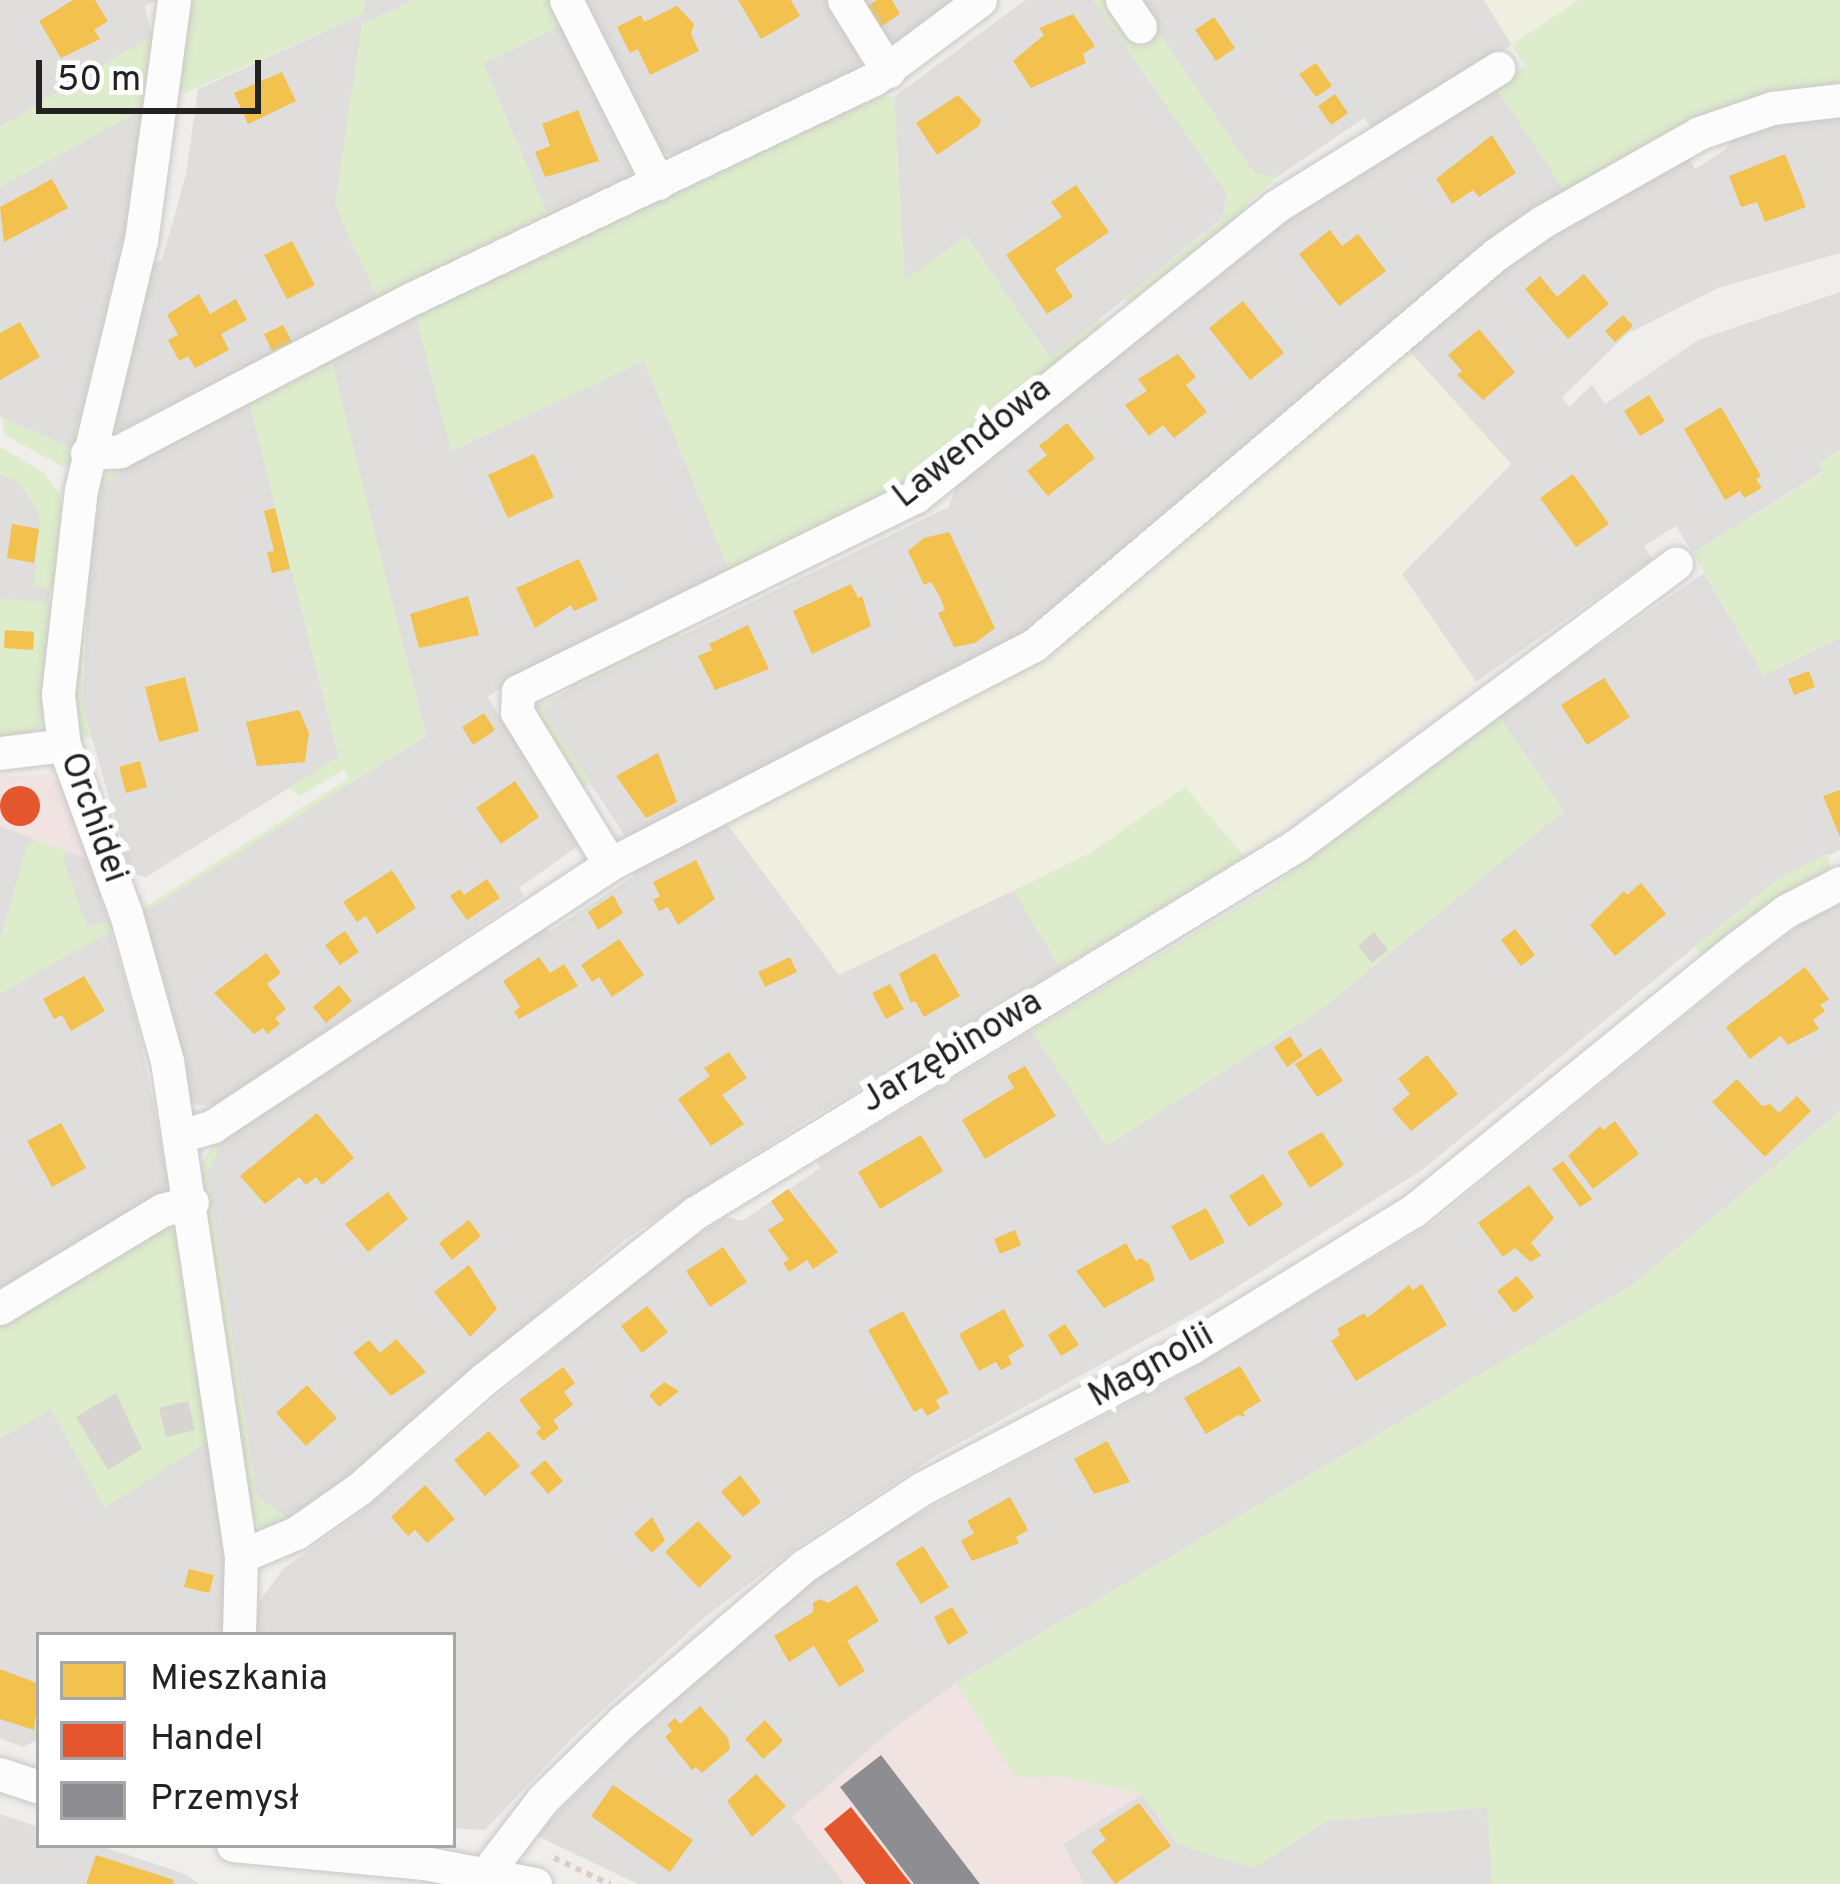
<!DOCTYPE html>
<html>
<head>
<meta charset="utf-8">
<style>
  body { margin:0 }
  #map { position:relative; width:1840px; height:1884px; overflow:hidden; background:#f0eeeb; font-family:Overpass,sans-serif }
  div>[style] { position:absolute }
  .residential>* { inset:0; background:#dfdedc }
  .commercial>* { inset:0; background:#f1e3e1 }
  .farmland>* { inset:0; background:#efefdf }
  .grass>* { inset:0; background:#ddeccb }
  .homes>* { inset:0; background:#f2c14e }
  .shops>* { inset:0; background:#e4572e }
  .round { border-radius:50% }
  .industry>* { inset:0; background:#8d8d92 }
  .building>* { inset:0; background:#d7d4d2 }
  .path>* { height:6px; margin-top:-3px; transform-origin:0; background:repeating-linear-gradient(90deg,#dccecd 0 6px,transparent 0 12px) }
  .roads { filter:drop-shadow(0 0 3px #c9c8c7) drop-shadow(0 0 3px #c9c8c7) }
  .minor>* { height:33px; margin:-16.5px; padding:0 16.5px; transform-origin:16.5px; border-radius:16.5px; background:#fdfcfc }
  span { translate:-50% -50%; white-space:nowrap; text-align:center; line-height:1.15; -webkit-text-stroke:12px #fff; paint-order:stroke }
  .street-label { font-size:36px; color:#222 }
  .legend { position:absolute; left:36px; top:1632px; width:420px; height:216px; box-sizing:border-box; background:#fff; border:3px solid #a7a7a7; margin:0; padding:15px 21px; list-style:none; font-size:36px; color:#222 }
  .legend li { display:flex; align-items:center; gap:24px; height:60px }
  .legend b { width:60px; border:3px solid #a7a7a7 }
  .scale { position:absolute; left:36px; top:60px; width:225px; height:54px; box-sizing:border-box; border:6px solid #222; border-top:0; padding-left:15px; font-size:36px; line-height:42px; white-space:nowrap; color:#222; -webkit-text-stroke:9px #fff; paint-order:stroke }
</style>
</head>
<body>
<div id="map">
  <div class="residential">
    <div style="clip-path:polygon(0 0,158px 0,145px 6px,152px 36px,0 127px)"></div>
    <div style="clip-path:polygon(365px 0,414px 0,362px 24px,378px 300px,120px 431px,112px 425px,149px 263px,162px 260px,186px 174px,198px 89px,363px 14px)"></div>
    <div style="clip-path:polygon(579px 0,829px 0,861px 50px,857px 72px,680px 158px,652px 149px)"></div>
    <div style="clip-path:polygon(855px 0,962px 0,901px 45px,879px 37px)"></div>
    <div style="clip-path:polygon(1025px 0,1093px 0,1227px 193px,1223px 217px,1051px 359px,967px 237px,904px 281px,894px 97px)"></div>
    <div style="clip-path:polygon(1136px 0,1484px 0,1512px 45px,1375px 132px,1364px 118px,1277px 177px,1254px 173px)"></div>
    <div style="clip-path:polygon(564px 24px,634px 162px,629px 182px,549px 219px,483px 63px)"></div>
    <div style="clip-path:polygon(1495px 86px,1569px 197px,1045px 627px,632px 847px,543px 711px,563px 693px,949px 507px,957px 482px,1259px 238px,1377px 156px)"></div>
    <div style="clip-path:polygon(148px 106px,127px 223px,72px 449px,0 417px,0 187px)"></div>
    <div style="clip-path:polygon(1840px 109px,1840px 253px,1718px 288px,1627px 334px,1562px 397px,1569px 407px,1592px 385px,1605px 404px,1698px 340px,1840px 292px,1840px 450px,1819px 464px,1824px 471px,1693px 553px,1676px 526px,1644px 546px,1652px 559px,1476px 682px,1402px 574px,1511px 464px,1404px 345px,1512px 253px,1685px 150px,1695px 169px,1726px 149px,1736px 130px)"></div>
    <div style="clip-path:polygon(416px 316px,452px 451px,644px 360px,730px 573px,544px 661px,487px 697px,582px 843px,519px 888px,524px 896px,216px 1106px,191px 1104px,173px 1012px,142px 913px,426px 736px,331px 361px)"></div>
    <div style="clip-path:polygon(249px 402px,339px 757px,146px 877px,131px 873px,82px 704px,91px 535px,102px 486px,119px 471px)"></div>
    <div style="clip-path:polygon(0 464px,25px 474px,53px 527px,42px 722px,37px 729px,0 741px)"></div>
    <div style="clip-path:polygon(1704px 573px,1764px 676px,1840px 637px,1840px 850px,1778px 879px,1422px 1170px,1210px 1304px,934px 1457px,804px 1542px,705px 1617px,573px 1737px,485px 1830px,453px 1828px,453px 1635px,255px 1635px,259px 1602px,283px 1569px,355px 1517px,656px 1262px,726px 1217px,742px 1221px,820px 1168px,816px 1162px,1032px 1031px,1107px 1145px,1319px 1011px,1563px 811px,1498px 715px)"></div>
    <div style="clip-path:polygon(723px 818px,839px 974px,1014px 890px,1060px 969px,793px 1129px,623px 1241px,332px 1492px,288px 1519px,257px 1497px,207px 1174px,223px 1139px,543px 923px,549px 932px,634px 876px,631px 868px)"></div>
    <div style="clip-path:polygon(0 826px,90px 860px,138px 1026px,170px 1189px,0 1292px)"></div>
    <div style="clip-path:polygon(1840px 904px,1840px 1111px,1634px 1284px,956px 1683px,888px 1733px,793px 1817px,845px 1884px,638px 1884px,535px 1835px,636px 1734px,788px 1598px,877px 1536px,1172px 1380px,1432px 1223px,1751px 962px,1798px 926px)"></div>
    <div style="clip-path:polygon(51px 1408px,213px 1438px,224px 1572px,223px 1635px,39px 1635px,39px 1739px,23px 1747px,0 1738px,0 1438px)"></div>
    <div style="clip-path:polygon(1142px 1794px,1177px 1844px,1254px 1868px,1326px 1821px,1488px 1807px,1492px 1884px,1084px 1884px,1063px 1844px)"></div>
    <div style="clip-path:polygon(0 1814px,39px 1827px,39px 1845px,97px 1845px,185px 1874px,199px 1884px,0 1884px)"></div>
  </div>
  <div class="commercial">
    <div style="clip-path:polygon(47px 774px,66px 789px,90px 860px,0 826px,0 777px)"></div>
    <div style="clip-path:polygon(956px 1683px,1016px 1777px,1060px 1776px,1142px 1794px,1063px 1844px,1084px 1884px,845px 1884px,792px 1817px,888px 1733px)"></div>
  </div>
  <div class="farmland">
    <div style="clip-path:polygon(1484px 0,1579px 0,1512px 45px)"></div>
    <div style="clip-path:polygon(1404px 345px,1511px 464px,1402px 574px,1476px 682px,1245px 857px,1184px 787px,1090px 853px,839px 975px,723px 818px,1041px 650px)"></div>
  </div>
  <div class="grass">
    <div style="clip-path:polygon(188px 0,365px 0,363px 14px,185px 93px,178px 90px)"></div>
    <div style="clip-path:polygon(414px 0,552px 0,564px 24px,483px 63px,549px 219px,378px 300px,335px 205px,362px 24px)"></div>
    <div style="clip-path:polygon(1093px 0,1136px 0,1254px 173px,1277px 177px,1246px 204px,1239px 223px,1132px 303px,1124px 299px,1223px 218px,1227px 193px)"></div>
    <div style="clip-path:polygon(1579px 0,1840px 0,1840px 95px,1569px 197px,1495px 86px,1525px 66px,1512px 45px)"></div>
    <div style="clip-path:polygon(152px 36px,158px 41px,151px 106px,125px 259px,74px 466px,63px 467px,4px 434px,2px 418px,72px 448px,127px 223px,147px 107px,0 187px,0 127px)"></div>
    <div style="clip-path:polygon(866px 95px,894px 97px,905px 280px,966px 236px,1050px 358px,1099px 319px,1102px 326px,908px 491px,730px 573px,644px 361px,451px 451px,416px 317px,332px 361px,426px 736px,143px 913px,173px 1012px,188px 1085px,182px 1086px,139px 911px,348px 779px,344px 769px,300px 796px,289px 788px,339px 756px,249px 403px,119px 471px,102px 486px,84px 610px,82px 703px,92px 738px,76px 737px,75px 615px,99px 479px,328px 355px)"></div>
    <div style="clip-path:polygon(0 447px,43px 472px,61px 496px,56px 591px,34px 585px,40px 515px,21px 485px,0 474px)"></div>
    <div style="clip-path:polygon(1840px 450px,1840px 637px,1764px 676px,1693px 553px,1824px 472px,1819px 464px)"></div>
    <div style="clip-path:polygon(0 599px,53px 602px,42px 722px,27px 736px,0 741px)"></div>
    <div style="clip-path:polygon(675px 630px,681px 636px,563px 693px,543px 711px,591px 785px,582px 786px,538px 720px,538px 705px,563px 693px,598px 663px)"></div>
    <div style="clip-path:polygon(1498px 715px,1564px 811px,1319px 1011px,1106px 1146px,1032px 1031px,1270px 888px)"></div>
    <div style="clip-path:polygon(1185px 787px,1245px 857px,1060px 969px,1014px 890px,1090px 853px)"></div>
    <div style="clip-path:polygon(36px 840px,66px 851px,64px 863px,87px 926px,110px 921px,113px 930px,0 994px,0 939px,27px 845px)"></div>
    <div style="clip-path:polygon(1828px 853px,1831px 876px,1707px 959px,1694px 947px,1778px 879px)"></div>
    <div style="clip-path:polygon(323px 1064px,331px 1066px,223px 1139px,207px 1174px,257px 1497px,288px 1519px,353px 1474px,352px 1480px,303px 1518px,262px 1531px,247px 1505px,199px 1181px,203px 1161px,218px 1136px)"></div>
    <div style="clip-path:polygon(1840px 1111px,1840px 1884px,1492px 1884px,1487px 1807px,1326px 1821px,1254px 1868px,1177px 1844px,1142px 1794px,1060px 1776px,1016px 1778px,956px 1683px,1634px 1284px)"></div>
    <div style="clip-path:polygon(161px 1224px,185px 1236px,229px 1547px,224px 1572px,212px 1439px,104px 1508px,51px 1409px,0 1438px,0 1324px)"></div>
  </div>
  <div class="homes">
    <div style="clip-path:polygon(73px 0,95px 0,108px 21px,94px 30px,100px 39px,61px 58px,39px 21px)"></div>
    <div style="clip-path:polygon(738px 0,791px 0,800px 16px,761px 39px)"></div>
    <div style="clip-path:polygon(877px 0,892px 0,900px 14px,879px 28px,866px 7px)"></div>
    <div style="clip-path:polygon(677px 6px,694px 24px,691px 34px,699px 51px,650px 75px,638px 49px,630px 53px,617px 27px,641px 15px,644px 22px)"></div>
    <div style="clip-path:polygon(1073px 14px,1095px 46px,1083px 54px,1086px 63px,1031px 88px,1013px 61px,1044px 35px,1039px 28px)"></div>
    <div style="clip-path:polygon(1214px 17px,1235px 48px,1216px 61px,1195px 30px)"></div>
    <div style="clip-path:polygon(1316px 63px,1332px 86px,1316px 97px,1299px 74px)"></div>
    <div style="clip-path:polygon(282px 72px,296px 101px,248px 124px,234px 93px)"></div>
    <div style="clip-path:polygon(1335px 94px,1348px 113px,1331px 125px,1318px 106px)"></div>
    <div style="clip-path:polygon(958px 95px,981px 120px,979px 126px,937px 155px,916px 123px)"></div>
    <div style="clip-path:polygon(578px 110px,599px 161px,545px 177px,535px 152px,550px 146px,542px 124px)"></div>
    <div style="clip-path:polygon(1492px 135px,1516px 173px,1479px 197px,1473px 190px,1452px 204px,1436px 179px)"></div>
    <div style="clip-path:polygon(1785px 154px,1806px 207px,1765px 222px,1757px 202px,1741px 207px,1729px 176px)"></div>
    <div style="clip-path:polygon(52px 179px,68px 208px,4px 242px,0 207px)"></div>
    <div style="clip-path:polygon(1076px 185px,1109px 232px,1055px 269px,1073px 297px,1047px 314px,1006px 255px,1062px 217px,1051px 202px)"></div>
    <div style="clip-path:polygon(1330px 230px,1342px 246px,1358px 234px,1386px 271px,1339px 306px,1299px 254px)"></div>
    <div style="clip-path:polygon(292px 241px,315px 285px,287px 299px,264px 255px)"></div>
    <div style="clip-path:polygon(1584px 274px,1609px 304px,1568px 339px,1525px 289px,1540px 276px,1557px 297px)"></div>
    <div style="clip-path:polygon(199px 294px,210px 314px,236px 299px,247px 320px,221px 334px,229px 350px,195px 368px,188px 356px,179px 361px,168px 340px,178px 335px,167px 315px)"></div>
    <div style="clip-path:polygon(1243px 301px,1284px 353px,1250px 380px,1209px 328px)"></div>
    <div style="clip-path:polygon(1623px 315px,1633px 326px,1615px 342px,1605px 331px)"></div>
    <div style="clip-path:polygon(20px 322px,40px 357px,0 380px,0 333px)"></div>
    <div style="clip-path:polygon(283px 325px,292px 342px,272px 351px,264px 334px)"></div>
    <div style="clip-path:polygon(1479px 329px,1515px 372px,1483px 400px,1457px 375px,1462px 371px,1448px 355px)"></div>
    <div style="clip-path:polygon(1178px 354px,1196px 377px,1186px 385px,1207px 412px,1174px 438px,1163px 425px,1149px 436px,1125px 405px,1147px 391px,1138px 379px)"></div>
    <div style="clip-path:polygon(1649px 395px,1665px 421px,1640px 436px,1624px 411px)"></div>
    <div style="clip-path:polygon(1721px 407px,1761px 476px,1756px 479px,1762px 488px,1744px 498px,1740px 491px,1725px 500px,1684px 429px)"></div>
    <div style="clip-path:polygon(1067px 423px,1095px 458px,1048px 496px,1027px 471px,1047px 455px,1039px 446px)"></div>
    <div style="clip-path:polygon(534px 454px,554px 497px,508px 518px,488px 475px)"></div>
    <div style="clip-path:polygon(1573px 474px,1609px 524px,1576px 547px,1540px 498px)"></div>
    <div style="clip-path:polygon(275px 508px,290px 569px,272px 573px,267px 552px,274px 551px,264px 511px)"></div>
    <div style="clip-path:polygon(12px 524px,39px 529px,34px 563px,7px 558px)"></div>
    <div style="clip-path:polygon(949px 532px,995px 628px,975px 643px,954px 647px,938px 613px,945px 610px,939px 595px,931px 582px,924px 585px,908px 551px,924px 538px)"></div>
    <div style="clip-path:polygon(579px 559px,598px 600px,574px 611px,571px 605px,535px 628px,516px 588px)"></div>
    <div style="clip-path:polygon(851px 584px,858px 598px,862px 596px,871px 626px,812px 654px,793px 611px)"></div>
    <div style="clip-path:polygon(468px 596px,479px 635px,419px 648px,410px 614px)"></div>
    <div style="clip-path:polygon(748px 625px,769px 669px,715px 690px,698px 656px,712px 650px,709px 644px)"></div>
    <div style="clip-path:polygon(5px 630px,34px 632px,33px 650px,4px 648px)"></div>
    <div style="clip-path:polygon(1809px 671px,1815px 687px,1794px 695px,1788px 679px)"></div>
    <div style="clip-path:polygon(185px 677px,199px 731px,159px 742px,145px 687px)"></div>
    <div style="clip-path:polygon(1604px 678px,1630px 717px,1587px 745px,1561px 705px)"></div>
    <div style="clip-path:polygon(299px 710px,309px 733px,305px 762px,257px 766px,246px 722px)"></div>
    <div style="clip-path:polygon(484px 713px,495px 730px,473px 745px,462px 727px)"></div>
    <div style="clip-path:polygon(658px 753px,677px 802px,646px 818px,616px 776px)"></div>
    <div style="clip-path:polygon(140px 761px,147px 787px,126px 793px,119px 767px)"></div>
    <div style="clip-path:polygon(515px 781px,539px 817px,501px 844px,476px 808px)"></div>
    <div style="clip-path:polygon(1840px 790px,1840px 837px,1823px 796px)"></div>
    <div style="clip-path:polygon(696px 860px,715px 899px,678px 925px,668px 907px,659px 911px,653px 900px,660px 896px,653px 882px)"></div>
    <div style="clip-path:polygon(392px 870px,416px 908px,377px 934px,366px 916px,357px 922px,343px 902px)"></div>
    <div style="clip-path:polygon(487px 879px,500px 898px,467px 920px,450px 896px,460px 889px,464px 895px)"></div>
    <div style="clip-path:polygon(1641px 883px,1666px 914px,1615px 956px,1590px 925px,1624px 891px,1627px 895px)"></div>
    <div style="clip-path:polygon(613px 895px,623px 913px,598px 930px,588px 912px)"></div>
    <div style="clip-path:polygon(1515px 929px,1535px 955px,1521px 966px,1501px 940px)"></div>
    <div style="clip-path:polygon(345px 931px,359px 952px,340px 965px,325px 945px)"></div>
    <div style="clip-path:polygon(619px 939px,644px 975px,612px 997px,599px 977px,592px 982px,581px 965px)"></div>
    <div style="clip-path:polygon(266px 953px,281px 973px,267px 984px,286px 1009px,275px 1018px,280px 1024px,267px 1034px,263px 1028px,254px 1034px,214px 993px)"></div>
    <div style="clip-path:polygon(935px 953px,960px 996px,924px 1017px,915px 1001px,911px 1003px,899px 974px)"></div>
    <div style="clip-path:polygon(539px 957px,550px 973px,564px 964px,578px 986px,519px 1019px,514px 1012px,520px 1007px,503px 981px)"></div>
    <div style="clip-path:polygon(790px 957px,797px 972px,765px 987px,758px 972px)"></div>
    <div style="clip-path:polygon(1805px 967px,1829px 999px,1820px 1005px,1825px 1011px,1813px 1020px,1819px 1029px,1788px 1045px,1781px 1036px,1750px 1059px,1726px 1027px)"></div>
    <div style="clip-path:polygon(84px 976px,105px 1011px,71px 1031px,62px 1015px,54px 1019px,43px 999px)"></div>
    <div style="clip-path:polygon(890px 984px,904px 1009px,886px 1019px,872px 993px)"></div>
    <div style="clip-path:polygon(339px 985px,352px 1001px,326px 1023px,313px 1007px)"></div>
    <div style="clip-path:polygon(1290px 1036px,1303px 1056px,1287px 1067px,1274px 1047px)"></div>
    <div style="clip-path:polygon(1321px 1048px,1343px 1081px,1317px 1097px,1295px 1064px)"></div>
    <div style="clip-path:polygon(729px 1052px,747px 1078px,722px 1095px,744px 1124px,711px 1146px,678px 1099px,710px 1076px,704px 1068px)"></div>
    <div style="clip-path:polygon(1427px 1055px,1458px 1094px,1411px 1131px,1392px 1109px,1410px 1094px,1398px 1079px)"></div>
    <div style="clip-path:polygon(1025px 1066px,1056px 1116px,985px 1159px,962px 1120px,1014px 1088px,1007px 1076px)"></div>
    <div style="clip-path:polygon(1737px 1079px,1762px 1106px,1770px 1104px,1779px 1113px,1797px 1096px,1811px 1111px,1765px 1157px,1712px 1102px)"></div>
    <div style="clip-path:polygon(317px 1113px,354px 1158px,322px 1185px,316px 1177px,306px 1185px,299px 1177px,265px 1204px,240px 1176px)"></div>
    <div style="clip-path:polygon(1615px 1121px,1639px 1154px,1593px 1189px,1568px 1156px,1600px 1126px,1603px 1130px)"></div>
    <div style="clip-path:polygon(61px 1123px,86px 1168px,52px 1187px,27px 1141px)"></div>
    <div style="clip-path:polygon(1322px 1132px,1344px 1165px,1310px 1188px,1287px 1152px)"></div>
    <div style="clip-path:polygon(921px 1135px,943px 1171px,880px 1209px,858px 1172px)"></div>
    <div style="clip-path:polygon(1563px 1161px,1592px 1199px,1580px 1207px,1552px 1169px)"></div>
    <div style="clip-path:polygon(1263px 1174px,1283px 1205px,1249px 1227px,1229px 1196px)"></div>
    <div style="clip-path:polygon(1529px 1185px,1554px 1218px,1531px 1243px,1541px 1255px,1531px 1262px,1515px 1248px,1503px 1257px,1478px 1223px)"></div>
    <div style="clip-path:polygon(788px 1189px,838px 1252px,813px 1269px,807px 1260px,789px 1272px,783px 1263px,789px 1260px,768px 1230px,784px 1220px,771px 1201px)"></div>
    <div style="clip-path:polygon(388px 1192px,408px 1219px,368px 1252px,345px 1224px)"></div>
    <div style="clip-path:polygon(1206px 1208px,1225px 1242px,1190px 1261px,1171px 1226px)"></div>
    <div style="clip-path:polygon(469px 1220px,481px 1236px,452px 1260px,439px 1243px)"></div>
    <div style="clip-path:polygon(1015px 1230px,1021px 1245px,1000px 1254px,994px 1239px)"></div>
    <div style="clip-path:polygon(1126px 1243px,1136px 1261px,1141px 1258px,1149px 1264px,1155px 1280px,1104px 1308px,1076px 1271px)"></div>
    <div style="clip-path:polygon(723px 1247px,747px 1282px,710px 1307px,686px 1271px)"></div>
    <div style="clip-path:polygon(469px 1265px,497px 1309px,470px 1337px,434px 1292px)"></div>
    <div style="clip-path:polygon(1517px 1276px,1534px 1297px,1514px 1313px,1497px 1291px)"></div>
    <div style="clip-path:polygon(1422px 1284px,1447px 1325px,1356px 1381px,1331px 1341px,1340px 1335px,1337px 1329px,1364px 1313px,1367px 1318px,1409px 1285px,1413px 1290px)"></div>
    <div style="clip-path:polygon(647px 1306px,668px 1332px,642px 1353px,621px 1326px)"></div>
    <div style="clip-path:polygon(1004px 1309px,1024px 1346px,1008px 1356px,1012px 1364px,1001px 1370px,996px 1362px,979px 1371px,959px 1334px)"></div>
    <div style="clip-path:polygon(903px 1311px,949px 1393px,936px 1400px,940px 1408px,927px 1416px,922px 1408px,914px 1412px,868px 1330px)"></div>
    <div style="clip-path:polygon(1065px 1324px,1079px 1345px,1061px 1356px,1048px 1335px)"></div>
    <div style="clip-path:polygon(396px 1339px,426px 1372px,391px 1396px,353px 1353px,369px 1340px,380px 1353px)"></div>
    <div style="clip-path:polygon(1240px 1366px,1261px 1401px,1243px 1412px,1246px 1417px,1238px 1415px,1206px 1434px,1184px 1398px)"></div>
    <div style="clip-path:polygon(563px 1367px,575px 1383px,564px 1392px,573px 1405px,553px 1420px,559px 1428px,543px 1441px,536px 1432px,541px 1428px,519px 1400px)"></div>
    <div style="clip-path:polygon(664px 1382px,679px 1391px,659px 1407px,649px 1395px)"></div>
    <div style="clip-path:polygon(307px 1385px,337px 1418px,306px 1446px,276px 1413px)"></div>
    <div style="clip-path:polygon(489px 1431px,520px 1466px,485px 1496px,454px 1460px)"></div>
    <div style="clip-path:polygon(1107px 1441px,1130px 1482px,1094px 1494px,1074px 1459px)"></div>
    <div style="clip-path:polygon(545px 1460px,563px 1481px,548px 1494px,530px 1473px)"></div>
    <div style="clip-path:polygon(740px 1475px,761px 1502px,743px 1517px,721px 1492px)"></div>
    <div style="clip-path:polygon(425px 1485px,455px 1519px,427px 1543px,415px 1530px,408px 1536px,391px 1517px)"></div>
    <div style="clip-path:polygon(1010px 1497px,1028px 1530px,1016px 1537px,1019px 1543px,972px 1561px,961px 1541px,974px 1533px,967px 1521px)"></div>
    <div style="clip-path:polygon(652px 1517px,665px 1540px,652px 1553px,634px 1534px)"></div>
    <div style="clip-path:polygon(698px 1521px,732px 1557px,699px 1588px,665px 1552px)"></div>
    <div style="clip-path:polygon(923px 1546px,949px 1587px,921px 1604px,895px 1563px)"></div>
    <div style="clip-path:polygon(189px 1569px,214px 1575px,209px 1593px,184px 1587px)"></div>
    <div style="clip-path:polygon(857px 1585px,879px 1621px,847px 1641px,865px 1671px,839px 1687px,814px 1646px,789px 1662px,774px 1636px,813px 1612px,813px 1603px,819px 1599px,828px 1603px)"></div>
    <div style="clip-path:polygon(952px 1607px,968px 1633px,948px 1645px,934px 1617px)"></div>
    <div style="clip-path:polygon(0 1669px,39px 1684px,34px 1730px,0 1719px)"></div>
    <div style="clip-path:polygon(700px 1706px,728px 1738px,730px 1749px,702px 1773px,696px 1767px,692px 1770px,665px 1737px,672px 1731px,667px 1725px,675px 1718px,680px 1724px)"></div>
    <div style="clip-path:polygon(765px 1720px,783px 1741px,763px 1759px,745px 1739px)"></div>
    <div style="clip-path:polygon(756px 1774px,786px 1806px,752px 1837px,727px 1801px)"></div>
    <div style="clip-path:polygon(613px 1785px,693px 1840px,670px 1872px,591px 1816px)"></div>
    <div style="clip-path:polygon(1139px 1803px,1171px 1846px,1115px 1884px,1091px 1851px,1106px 1840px,1099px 1830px)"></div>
    <div style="clip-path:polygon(96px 1855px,174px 1880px,172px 1884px,86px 1884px)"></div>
  </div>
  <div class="shops">
    <div class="round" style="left:0;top:786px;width:40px;height:40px"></div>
    <div style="clip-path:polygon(851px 1807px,911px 1884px,866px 1884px,824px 1829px)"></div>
  </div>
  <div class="industry">
    <div style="clip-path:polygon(881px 1755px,980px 1884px,914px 1884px,840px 1787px)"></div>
  </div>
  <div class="building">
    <div style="clip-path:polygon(1374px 932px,1388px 950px,1372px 963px,1358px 946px)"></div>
    <div style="clip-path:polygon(116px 1393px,142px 1449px,108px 1470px,76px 1417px)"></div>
    <div style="clip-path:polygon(188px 1401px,195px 1430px,166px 1437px,159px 1408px)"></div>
  </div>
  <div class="path">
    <div style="left:554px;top:1858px;width:62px;rotate:24.9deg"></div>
  </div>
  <div class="roads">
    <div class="minor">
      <div style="left:174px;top:0;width:242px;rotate:97.8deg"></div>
      <div style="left:141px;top:240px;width:256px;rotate:103.5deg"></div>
      <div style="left:81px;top:489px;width:207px;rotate:96.4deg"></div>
      <div style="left:58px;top:695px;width:50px;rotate:83.2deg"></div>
      <div style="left:64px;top:745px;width:180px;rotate:69.9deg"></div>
      <div style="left:126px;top:914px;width:153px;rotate:74.4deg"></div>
      <div style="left:167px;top:1061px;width:501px;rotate:81.5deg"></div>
      <div style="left:241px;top:1556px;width:79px;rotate:91.5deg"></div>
      <div style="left:566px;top:0;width:205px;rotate:63.3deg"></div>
      <div style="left:844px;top:0;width:84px;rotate:58.2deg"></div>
      <div style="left:1122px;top:0;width:32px;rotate:56deg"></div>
      <div style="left:87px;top:453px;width:33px;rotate:-3deg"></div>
      <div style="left:120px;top:451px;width:328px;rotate:-27.6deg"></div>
      <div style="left:411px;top:299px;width:513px;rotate:-25.42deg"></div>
      <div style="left:874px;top:79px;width:132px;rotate:-36.7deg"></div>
      <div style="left:0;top:753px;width:64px;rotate:-7.1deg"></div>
      <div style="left:610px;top:864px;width:178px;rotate:-121.5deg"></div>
      <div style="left:517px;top:712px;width:21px;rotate:-87deg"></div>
      <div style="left:518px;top:691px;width:443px;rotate:-26.1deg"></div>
      <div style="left:916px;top:496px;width:461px;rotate:-38.8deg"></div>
      <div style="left:1275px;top:207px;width:263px;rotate:-31.9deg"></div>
      <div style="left:181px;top:1136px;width:34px;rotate:-17deg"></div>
      <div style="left:213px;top:1126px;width:476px;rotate:-33.4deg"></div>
      <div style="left:610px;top:864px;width:477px;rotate:-27.3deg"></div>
      <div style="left:1034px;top:645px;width:604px;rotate:-40.23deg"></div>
      <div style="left:1495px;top:255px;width:57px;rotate:-35.1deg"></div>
      <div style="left:1542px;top:222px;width:180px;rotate:-29.5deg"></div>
      <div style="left:1699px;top:133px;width:77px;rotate:-18.9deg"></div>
      <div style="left:1772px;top:108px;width:68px;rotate:-6.7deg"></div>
      <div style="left:0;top:1308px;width:189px;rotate:-31.2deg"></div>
      <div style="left:162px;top:1210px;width:31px;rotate:-15deg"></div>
      <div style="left:241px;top:1556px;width:60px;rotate:-22.7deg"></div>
      <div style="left:296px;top:1533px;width:78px;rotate:-35.1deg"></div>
      <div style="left:360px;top:1488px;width:165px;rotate:-41.3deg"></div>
      <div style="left:484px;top:1379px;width:268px;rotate:-38.2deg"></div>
      <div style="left:695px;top:1213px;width:706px;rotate:-31.44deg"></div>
      <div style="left:1297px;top:845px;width:472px;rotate:-36.6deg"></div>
      <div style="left:0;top:1774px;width:41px;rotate:18.4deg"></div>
      <div style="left:233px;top:1845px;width:192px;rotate:5.4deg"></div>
      <div style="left:424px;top:1863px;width:113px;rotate:10.7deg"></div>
      <div style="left:487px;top:1872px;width:92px;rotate:-52.5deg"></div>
      <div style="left:543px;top:1799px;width:112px;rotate:-44.3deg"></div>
      <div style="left:623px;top:1721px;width:238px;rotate:-40.6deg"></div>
      <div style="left:804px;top:1566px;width:140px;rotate:-33.3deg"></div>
      <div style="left:921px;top:1489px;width:304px;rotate:-27.7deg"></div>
      <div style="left:1190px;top:1348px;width:262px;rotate:-31.6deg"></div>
      <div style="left:1413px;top:1211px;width:417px;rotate:-39.1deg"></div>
      <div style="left:1737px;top:948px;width:61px;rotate:-37.1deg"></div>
      <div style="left:1786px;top:911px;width:61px;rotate:-27.4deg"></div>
    </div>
  </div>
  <div class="street-label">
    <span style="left:973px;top:444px;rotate:-38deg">Lawendowa</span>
    <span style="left:92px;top:818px;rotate:70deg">Orchidei</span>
    <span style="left:952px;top:1053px;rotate:-31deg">Jarzębinowa</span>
    <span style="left:1152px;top:1367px;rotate:-29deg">Magnolii</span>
  </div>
  <ul class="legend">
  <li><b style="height:33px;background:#f2c14e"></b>Mieszkania</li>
  <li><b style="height:33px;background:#e4572e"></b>Handel</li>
  <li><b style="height:33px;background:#8d8d92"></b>Przemysł</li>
  </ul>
  <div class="scale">50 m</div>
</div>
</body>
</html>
